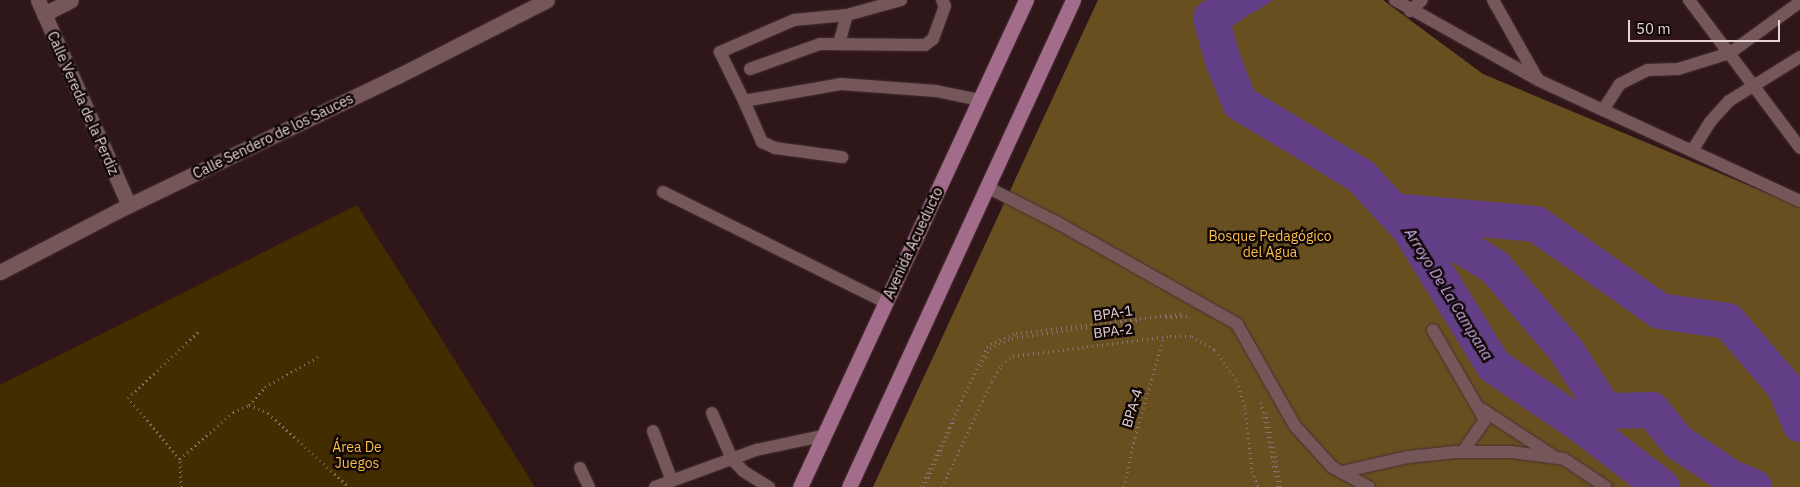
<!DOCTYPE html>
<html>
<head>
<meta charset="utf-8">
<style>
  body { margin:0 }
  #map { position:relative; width:1800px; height:487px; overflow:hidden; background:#2f1619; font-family:"IBM Plex Sans",sans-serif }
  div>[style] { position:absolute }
  .green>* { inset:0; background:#422d00 }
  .forest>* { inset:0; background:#684f20 }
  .water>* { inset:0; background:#633f87 }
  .river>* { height:36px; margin:-18px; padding:0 18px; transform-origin:18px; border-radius:18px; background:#633f87 }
  .path>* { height:3px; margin-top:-1.5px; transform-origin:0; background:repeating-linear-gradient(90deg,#897476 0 1px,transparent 0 5px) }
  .roads { filter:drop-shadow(0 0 1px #433033) drop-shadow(0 0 1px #433033) }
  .lane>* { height:12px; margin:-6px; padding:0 6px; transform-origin:6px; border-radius:6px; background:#75575a }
  .street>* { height:15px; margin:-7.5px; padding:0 7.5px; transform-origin:7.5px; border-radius:7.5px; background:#75575a }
  .primary>* { height:15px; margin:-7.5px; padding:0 7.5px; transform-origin:7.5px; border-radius:7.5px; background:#a46c8b }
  span { translate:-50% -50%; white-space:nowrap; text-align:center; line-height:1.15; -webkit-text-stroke:5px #100606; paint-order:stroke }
  .street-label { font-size:14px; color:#e6d4d5 }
  .park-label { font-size:14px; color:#fcbf46 }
  .water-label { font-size:15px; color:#cfb3f0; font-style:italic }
  .scale { position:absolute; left:1628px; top:20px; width:152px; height:22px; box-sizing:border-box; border:2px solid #e6d4d5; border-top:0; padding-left:6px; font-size:15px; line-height:18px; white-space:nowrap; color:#e6d4d5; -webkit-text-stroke:4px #100606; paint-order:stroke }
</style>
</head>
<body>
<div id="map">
  <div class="green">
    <div style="clip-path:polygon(357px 205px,535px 487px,0 487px,0 385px)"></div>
  </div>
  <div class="forest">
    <div style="clip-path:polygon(1098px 0,1383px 0,1483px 74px,1800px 207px,1800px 487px,873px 487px)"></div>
  </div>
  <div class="water">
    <div style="clip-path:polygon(1240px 0,1273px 0,1255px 12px,1241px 13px)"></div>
  </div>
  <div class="river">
    <div style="left:1239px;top:0;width:33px;rotate:147deg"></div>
    <div style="left:1211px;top:18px;width:45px;rotate:74.4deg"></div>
    <div style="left:1223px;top:61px;width:45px;rotate:68deg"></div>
    <div style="left:1240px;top:103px;width:141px;rotate:31.1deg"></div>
    <div style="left:1361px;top:176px;width:71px;rotate:47.3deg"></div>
    <div style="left:1409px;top:228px;width:162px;rotate:58.4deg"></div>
    <div style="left:1494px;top:366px;width:109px;rotate:34.1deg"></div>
    <div style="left:1584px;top:427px;width:98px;rotate:37.6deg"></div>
    <div style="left:1393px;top:211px;width:144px;rotate:5.2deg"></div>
    <div style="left:1536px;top:224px;width:151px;rotate:35.1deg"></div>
    <div style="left:1660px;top:311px;width:69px;rotate:8.4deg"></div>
    <div style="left:1728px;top:321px;width:87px;rotate:49.2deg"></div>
    <div style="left:1785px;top:387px;width:40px;rotate:68deg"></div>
    <div style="left:1416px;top:213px;width:40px;rotate:39deg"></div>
    <div style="left:1447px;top:238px;width:56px;rotate:31.1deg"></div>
    <div style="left:1495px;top:267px;width:109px;rotate:49.5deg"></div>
    <div style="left:1566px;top:350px;width:72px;rotate:57.4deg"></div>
    <div style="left:1605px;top:411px;width:47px;rotate:-1.2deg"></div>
    <div style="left:1652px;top:410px;width:41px;rotate:50.9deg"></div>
    <div style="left:1678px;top:442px;width:63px;rotate:33.9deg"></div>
    <div style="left:1730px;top:477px;width:26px;rotate:23deg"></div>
  </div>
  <div class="path">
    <div style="left:1166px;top:317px;width:24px;rotate:-2deg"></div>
    <div style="left:981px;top:366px;width:20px;rotate:-63deg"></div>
    <div style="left:990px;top:348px;width:24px;rotate:-24deg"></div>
    <div style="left:1012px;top:338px;width:129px;rotate:-8deg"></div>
    <div style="left:1261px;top:402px;width:87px;rotate:78.7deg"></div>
    <div style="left:249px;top:405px;width:24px;rotate:-48deg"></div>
    <div style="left:265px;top:387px;width:61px;rotate:-29.5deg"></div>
    <div style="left:1266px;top:412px;width:76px;rotate:78.7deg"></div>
    <div style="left:180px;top:459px;width:80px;rotate:-130.4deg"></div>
    <div style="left:128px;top:398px;width:98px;rotate:-43.3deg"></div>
    <div style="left:181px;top:487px;width:28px;rotate:-92deg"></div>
    <div style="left:180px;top:459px;width:71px;rotate:-41.6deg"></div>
    <div style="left:233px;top:412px;width:17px;rotate:-24deg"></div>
    <div style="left:249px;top:405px;width:21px;rotate:23deg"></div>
    <div style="left:268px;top:413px;width:110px;rotate:42.4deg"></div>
    <div style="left:921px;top:487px;width:155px;rotate:-64.8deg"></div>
    <div style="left:987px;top:347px;width:9px;rotate:-32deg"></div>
    <div style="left:995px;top:342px;width:23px;rotate:-23deg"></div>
    <div style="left:1016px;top:333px;width:170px;rotate:-6.7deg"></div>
    <div style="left:924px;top:487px;width:75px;rotate:-65.5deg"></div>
    <div style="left:942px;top:487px;width:117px;rotate:-64.7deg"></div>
    <div style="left:992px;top:381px;width:19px;rotate:-58deg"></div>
    <div style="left:1002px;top:365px;width:14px;rotate:-39deg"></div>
    <div style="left:1013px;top:356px;width:158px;rotate:-7.3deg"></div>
    <div style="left:1170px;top:336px;width:22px"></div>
    <div style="left:1192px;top:336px;width:27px;rotate:31deg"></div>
    <div style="left:1215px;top:350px;width:38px;rotate:55deg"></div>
    <div style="left:1237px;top:381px;width:28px;rotate:73deg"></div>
    <div style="left:1245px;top:408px;width:63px;rotate:83.7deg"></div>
    <div style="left:1252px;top:471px;width:17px;rotate:69deg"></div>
    <div style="left:1124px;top:487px;width:51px;rotate:-77.6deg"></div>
    <div style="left:1135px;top:437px;width:105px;rotate:-74deg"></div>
  </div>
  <div class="roads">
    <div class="lane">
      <div style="left:901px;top:0;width:56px;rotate:164.5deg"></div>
      <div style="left:847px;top:15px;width:53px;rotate:174.6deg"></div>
      <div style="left:794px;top:20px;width:81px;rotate:156.6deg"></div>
      <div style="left:720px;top:52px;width:55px;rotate:63.9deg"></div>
      <div style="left:744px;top:101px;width:98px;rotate:-9.9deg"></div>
      <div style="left:841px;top:84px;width:95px;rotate:4.2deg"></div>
      <div style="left:936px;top:91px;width:44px;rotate:11.8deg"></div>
      <div style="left:1395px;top:0;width:164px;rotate:29.2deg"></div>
      <div style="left:1538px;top:80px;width:72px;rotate:24.8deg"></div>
      <div style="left:1603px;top:110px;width:31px;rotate:-57deg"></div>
      <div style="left:1620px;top:84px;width:31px;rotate:-27deg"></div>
      <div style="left:1648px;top:70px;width:30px;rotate:-2deg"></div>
      <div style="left:1678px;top:69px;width:54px;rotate:-17.1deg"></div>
      <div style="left:1730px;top:53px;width:87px;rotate:-36.1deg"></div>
      <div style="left:1493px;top:0;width:92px;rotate:60.6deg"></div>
      <div style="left:1689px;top:0;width:185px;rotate:53.1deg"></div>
      <div style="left:1410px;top:11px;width:16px;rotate:-43deg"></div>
      <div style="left:839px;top:44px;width:30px;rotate:-75deg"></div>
      <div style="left:750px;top:69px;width:74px;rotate:-19.7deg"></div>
      <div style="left:820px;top:44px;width:105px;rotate:0.5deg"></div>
      <div style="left:925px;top:45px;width:10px;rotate:-37deg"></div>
      <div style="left:933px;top:39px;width:35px;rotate:-70deg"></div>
      <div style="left:945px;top:6px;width:7px;rotate:-117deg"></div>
      <div style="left:744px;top:101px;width:45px;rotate:66.3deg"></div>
      <div style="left:762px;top:142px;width:14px;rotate:25deg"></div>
      <div style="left:775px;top:148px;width:68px;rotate:7.7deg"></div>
      <div style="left:1603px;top:110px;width:217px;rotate:24.8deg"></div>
      <div style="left:1692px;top:151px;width:34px;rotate:-58deg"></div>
      <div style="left:1710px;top:122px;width:28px;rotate:-48deg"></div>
      <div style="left:1729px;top:101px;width:84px;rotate:-31.8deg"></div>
      <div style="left:987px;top:187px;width:77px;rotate:26.9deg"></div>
      <div style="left:1056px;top:222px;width:208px;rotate:29.4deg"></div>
      <div style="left:1237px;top:324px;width:117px;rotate:60.4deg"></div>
      <div style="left:1295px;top:426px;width:55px;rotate:47.9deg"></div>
      <div style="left:1332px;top:467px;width:42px;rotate:28.4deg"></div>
      <div style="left:663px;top:192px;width:248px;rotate:26.4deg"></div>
      <div style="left:1433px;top:330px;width:104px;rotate:60deg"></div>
      <div style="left:1485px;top:420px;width:39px;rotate:125deg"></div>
      <div style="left:1480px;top:408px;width:87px;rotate:33.3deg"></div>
      <div style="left:712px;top:413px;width:50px;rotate:66.5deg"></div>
      <div style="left:732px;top:459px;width:16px;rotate:47deg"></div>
      <div style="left:743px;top:471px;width:31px;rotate:32deg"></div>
      <div style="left:653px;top:431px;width:53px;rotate:69.2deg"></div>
      <div style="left:580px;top:468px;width:21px;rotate:65deg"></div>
      <div style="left:1342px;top:472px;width:68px;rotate:-12.8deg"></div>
      <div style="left:1408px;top:457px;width:48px;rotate:-5.9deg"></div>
      <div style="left:1456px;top:452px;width:55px"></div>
      <div style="left:1511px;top:452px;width:53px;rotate:7.5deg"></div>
      <div style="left:1564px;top:459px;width:50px;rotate:33.7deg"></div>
      <div style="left:655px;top:487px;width:108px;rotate:-20.1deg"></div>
      <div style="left:756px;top:450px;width:67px;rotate:-12deg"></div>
    </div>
    <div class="street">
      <div style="left:38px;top:0;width:224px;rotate:66.1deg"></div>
      <div style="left:44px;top:14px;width:30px;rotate:-27deg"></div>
      <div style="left:0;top:272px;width:132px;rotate:-27.5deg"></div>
      <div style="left:117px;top:211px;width:312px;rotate:-25.7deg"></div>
      <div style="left:398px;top:76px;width:167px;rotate:-27deg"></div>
    </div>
    <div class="primary">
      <div style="left:800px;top:487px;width:537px;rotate:-65.11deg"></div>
      <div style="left:849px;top:487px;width:536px;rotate:-65.3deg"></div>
    </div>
  </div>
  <div class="street-label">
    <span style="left:83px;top:103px;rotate:66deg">Calle Vereda de la Perdiz</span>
    <span style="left:273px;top:136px;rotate:-26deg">Calle Sendero de los Sauces</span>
    <span style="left:913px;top:243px;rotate:-65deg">Avenida Acueducto</span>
    <span style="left:1113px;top:313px;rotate:-8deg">BPA-1</span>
    <span style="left:1113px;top:331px;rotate:-7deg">BPA-2</span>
    <span style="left:1132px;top:408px;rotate:-73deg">BPA-4</span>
  </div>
  <div class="park-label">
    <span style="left:1270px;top:244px">Bosque Pedagógico<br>del Agua</span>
    <span style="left:357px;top:455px">Área De<br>Juegos</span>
  </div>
  <div class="water-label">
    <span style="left:1449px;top:294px;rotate:58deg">Arroyo De La Campana</span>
  </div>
  <div class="scale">50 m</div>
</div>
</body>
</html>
